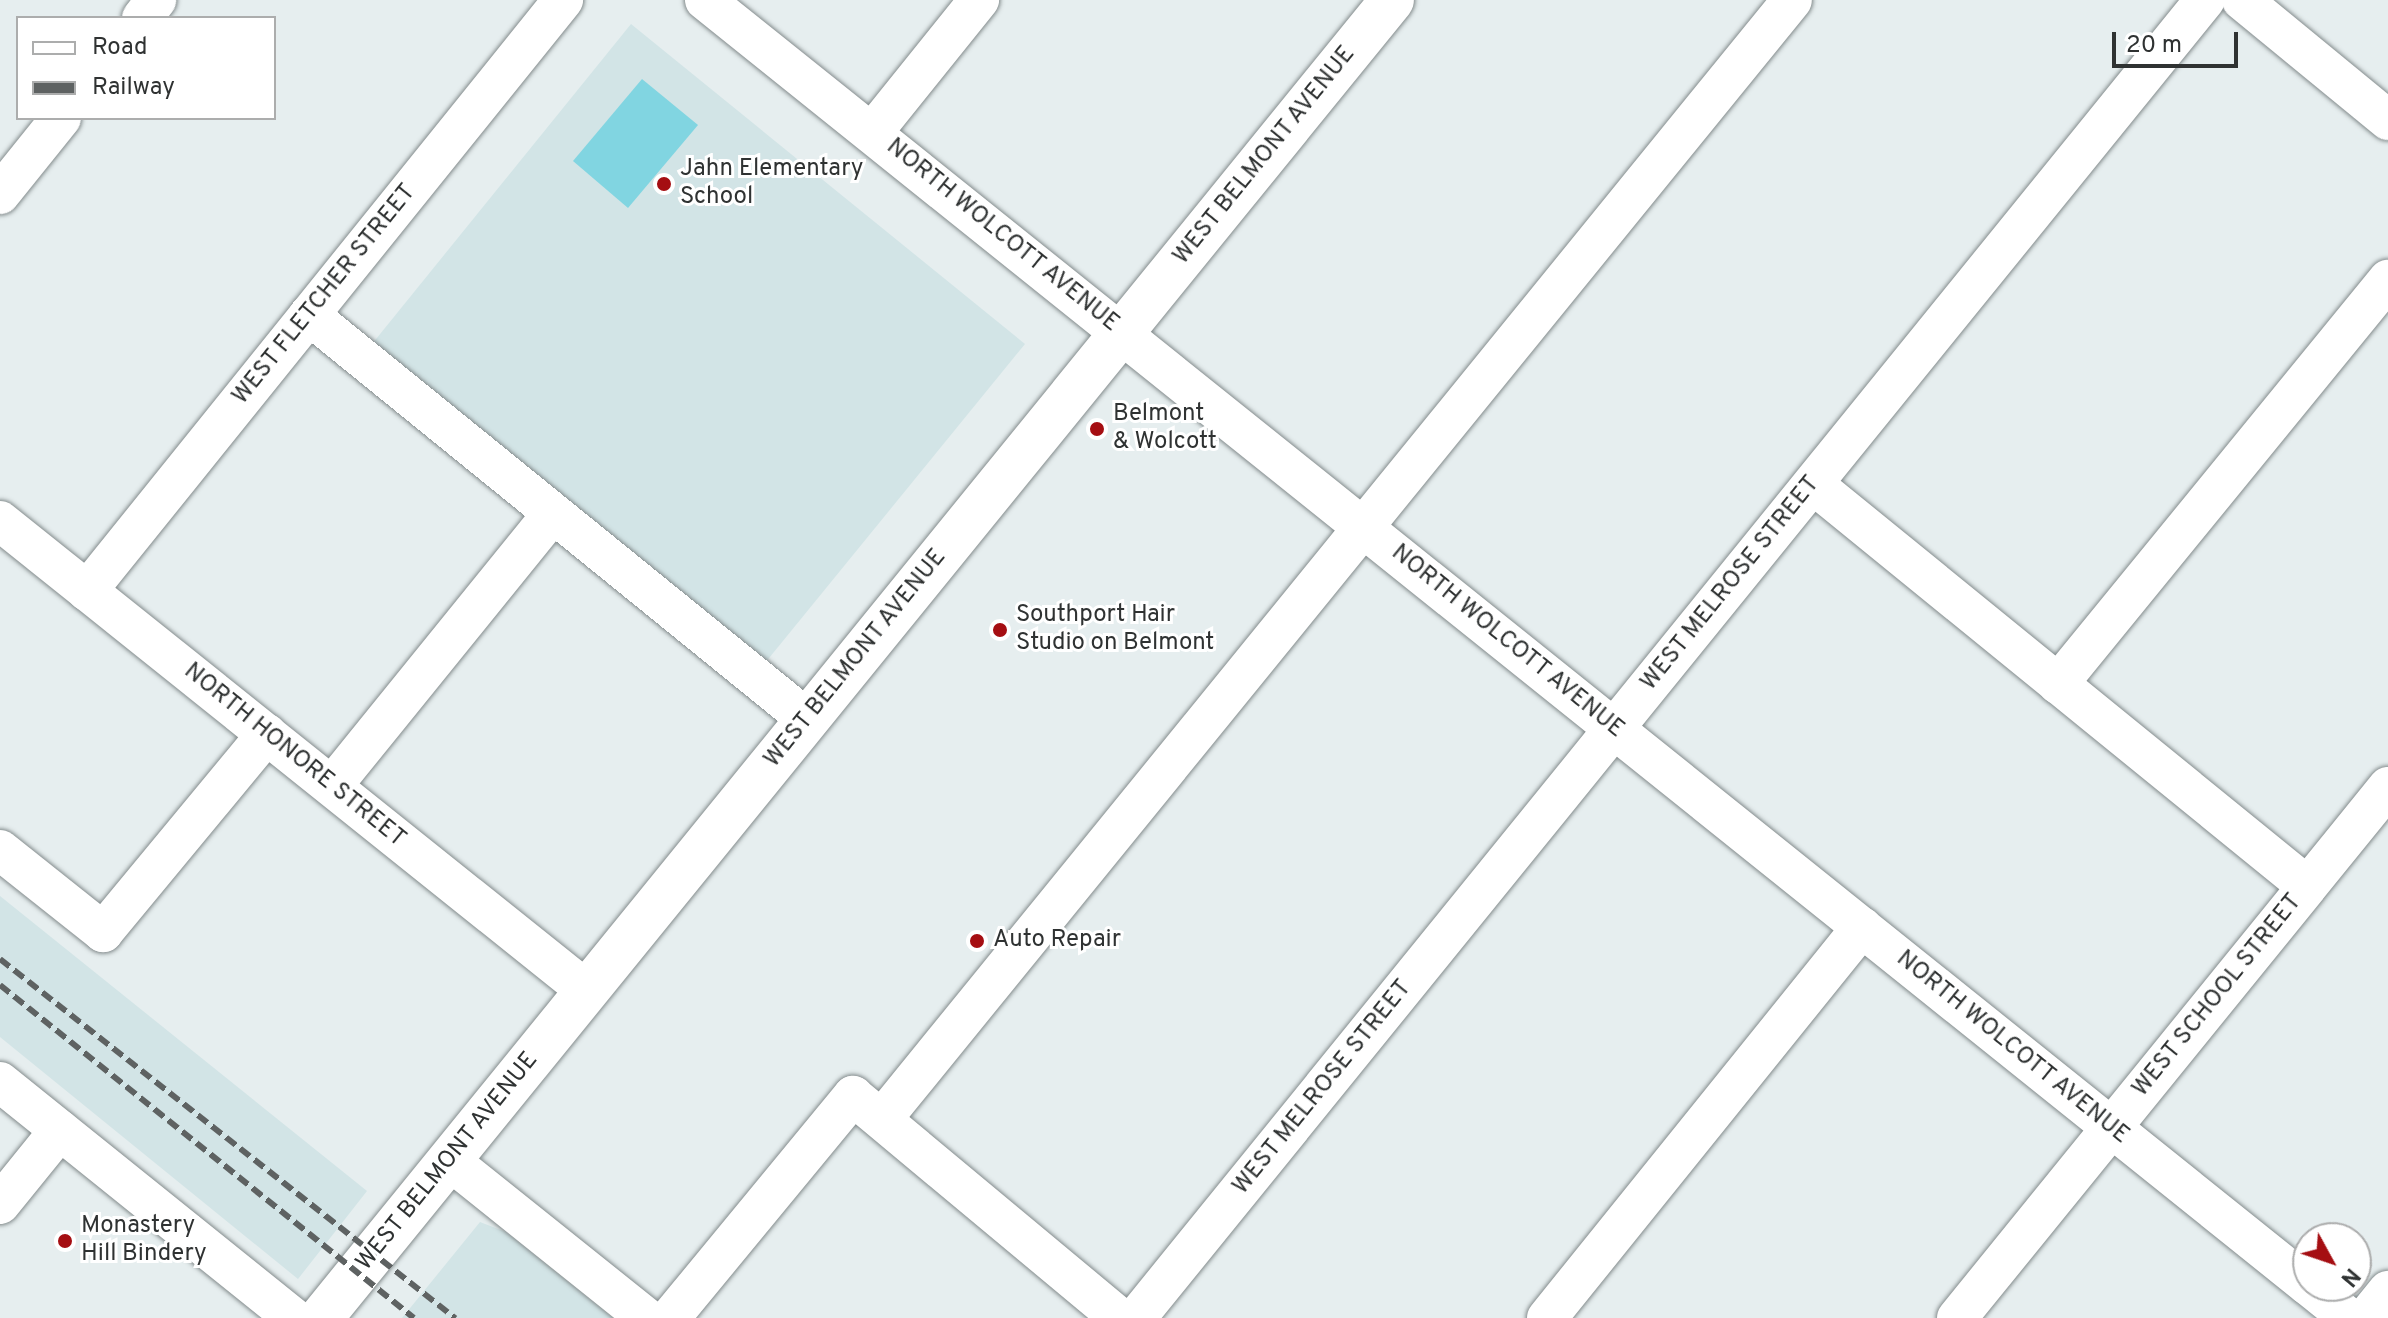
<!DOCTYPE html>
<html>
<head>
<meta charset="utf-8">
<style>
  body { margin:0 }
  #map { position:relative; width:2388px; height:1318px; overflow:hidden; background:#e6eeef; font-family:Overpass,sans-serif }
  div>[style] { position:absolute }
  .built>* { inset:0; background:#d2e4e6 }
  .green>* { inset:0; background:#81d5e1 }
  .roads { filter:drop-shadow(0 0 2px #838b8c) drop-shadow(0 0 2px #838b8c) }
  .minor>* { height:40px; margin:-20px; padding:0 20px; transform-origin:20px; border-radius:20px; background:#fff }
  .major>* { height:44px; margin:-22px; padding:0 22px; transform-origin:22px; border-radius:22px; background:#fff }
  .rail>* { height:6px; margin-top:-3px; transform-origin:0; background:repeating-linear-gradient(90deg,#5e6262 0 12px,transparent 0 18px) }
  .dots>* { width:22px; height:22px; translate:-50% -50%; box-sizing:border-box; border:4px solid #fff; border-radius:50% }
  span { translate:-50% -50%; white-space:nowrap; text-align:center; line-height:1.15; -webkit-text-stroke:6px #fff; paint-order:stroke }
  .street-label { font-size:24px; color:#2f3232 }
  .poi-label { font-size:24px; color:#2f3232 }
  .left { translate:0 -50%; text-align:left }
  .legend { position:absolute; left:16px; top:16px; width:260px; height:104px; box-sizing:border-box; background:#fff; border:2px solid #acadad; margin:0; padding:10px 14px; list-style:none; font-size:24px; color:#2f3232 }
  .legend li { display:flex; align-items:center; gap:16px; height:40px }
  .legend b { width:40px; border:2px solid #acadad }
  .north { position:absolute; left:2292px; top:1222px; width:80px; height:80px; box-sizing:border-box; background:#fff; border:2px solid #acadad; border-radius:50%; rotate:130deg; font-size:22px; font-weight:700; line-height:32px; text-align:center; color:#2f3232 }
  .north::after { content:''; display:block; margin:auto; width:28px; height:36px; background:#a50e12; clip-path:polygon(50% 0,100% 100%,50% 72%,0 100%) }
  .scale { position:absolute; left:2112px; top:32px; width:126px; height:36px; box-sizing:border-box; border:4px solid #2f3232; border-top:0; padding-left:10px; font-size:24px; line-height:28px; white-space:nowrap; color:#2f3232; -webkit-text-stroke:6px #fff; paint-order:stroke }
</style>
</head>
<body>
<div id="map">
  <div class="built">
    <div style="clip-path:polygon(631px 24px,1025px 344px,765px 663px,372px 344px)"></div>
    <div style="clip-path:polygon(0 896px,367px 1191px,298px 1279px,0 1037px)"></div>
    <div style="clip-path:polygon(480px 1222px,506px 1232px,613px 1318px,402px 1318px)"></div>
  </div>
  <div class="green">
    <div style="clip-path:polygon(642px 79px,698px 125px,628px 208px,573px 161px)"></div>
  </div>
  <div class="roads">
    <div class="minor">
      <div style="left:705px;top:0;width:2054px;rotate:38.72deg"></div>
      <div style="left:2242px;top:0;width:189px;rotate:39.4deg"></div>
      <div style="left:142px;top:18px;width:23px;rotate:-52deg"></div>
      <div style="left:872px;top:133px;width:171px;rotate:-51.2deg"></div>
      <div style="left:0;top:194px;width:97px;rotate:-51.2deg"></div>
      <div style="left:309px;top:315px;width:641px;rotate:39.05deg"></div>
      <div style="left:1813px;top:484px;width:637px;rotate:39.14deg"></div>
      <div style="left:0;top:521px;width:752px;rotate:38.68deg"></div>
      <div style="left:87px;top:591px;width:759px;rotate:-51.15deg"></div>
      <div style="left:2058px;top:684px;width:522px;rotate:-50.76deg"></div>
      <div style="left:332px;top:786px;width:351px;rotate:-51deg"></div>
      <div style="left:0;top:850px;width:132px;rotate:38.5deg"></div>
      <div style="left:103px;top:932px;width:257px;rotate:-50.4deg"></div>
      <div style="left:0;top:1082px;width:377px;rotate:38.8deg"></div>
      <div style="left:882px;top:1119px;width:1442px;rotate:-50.88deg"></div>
      <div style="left:449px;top:1160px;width:253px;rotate:38.7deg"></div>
      <div style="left:0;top:1204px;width:95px;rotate:-51deg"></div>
      <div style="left:2309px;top:1286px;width:51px;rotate:38.7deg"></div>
      <div style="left:670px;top:1318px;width:288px;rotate:-50.5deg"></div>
      <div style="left:853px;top:1096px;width:346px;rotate:39.8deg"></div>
      <div style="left:1136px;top:1318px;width:1697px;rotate:-50.96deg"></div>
      <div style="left:1547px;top:1318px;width:502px;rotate:-51.14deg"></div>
      <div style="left:1957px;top:1318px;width:684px;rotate:-50.93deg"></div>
      <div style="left:2366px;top:1318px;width:35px;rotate:-51deg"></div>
    </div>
    <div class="major">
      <div style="left:321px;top:1318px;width:1698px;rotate:-50.9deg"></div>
    </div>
  </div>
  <div class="rail">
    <div style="left:0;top:959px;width:580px;rotate:38.27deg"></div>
    <div style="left:0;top:985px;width:531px;rotate:38.81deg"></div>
  </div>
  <div class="dots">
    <div style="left:664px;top:184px;background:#a50e12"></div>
    <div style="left:1097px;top:429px;background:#a50e12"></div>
    <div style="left:1000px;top:630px;background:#a50e12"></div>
    <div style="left:977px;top:941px;background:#a50e12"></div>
    <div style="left:65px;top:1241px;background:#a50e12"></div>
  </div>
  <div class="street-label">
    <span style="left:1265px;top:156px;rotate:-51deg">WEST BELMONT AVENUE</span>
    <span style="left:1002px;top:236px;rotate:39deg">NORTH WOLCOTT AVENUE</span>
    <span style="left:325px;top:295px;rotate:-51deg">WEST FLETCHER STREET</span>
    <span style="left:1731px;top:584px;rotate:-51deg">WEST MELROSE STREET</span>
    <span style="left:1507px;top:642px;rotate:39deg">NORTH WOLCOTT AVENUE</span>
    <span style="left:856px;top:659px;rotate:-51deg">WEST BELMONT AVENUE</span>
    <span style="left:294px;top:756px;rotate:39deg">NORTH HONORE STREET</span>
    <span style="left:2218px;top:996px;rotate:-51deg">WEST SCHOOL STREET</span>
    <span style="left:2012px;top:1048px;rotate:39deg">NORTH WOLCOTT AVENUE</span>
    <span style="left:1323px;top:1088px;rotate:-51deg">WEST MELROSE STREET</span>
    <span style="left:448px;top:1162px;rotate:-51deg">WEST BELMONT AVENUE</span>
  </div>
  <div class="poi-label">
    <span class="left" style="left:680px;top:184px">Jahn Elementary<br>School</span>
    <span class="left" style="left:1113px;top:429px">Belmont<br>&amp; Wolcott</span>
    <span class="left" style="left:1016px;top:630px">Southport Hair<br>Studio on Belmont</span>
    <span class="left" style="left:993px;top:941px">Auto Repair</span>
    <span class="left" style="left:81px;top:1241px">Monastery<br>Hill Bindery</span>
  </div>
  <ul class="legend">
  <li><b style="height:10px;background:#fff"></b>Road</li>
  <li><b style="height:10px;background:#5e6262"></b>Railway</li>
  </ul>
  <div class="north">N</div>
  <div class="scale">20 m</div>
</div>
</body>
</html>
